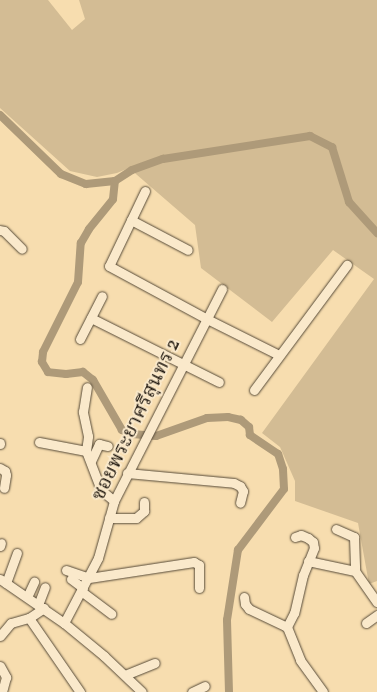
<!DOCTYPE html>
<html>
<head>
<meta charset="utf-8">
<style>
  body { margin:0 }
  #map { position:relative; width:377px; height:692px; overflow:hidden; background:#f7ddaf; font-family:Vollkorn,"Noto Serif Thai",serif }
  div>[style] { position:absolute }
  .green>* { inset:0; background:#d3bc94 }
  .canal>* { height:8px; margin:-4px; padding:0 4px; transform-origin:4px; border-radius:4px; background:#ae9a79 }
  .roads { filter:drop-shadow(0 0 1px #564a38) drop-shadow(0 0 1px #564a38) }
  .minor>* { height:9px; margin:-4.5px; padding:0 4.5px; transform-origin:4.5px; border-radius:4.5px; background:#fae9cb }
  span { translate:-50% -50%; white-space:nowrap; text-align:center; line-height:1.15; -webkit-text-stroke:4px #fae9cb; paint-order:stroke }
  .street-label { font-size:20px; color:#211910 }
</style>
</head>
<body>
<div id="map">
  <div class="green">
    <div style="clip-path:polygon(0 0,48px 0,72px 30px,85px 19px,79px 0,377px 0,377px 581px,369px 584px,358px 523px,295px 501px,295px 481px,280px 447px,262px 433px,374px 279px,333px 250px,272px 322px,201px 268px,195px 225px,129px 168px,117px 173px,97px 177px,70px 171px,0 108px)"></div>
  </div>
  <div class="canal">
    <div style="left:0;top:115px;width:85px;rotate:44deg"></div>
    <div style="left:61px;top:174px;width:27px;rotate:22deg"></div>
    <div style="left:86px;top:184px;width:29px;rotate:-6deg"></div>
    <div style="left:229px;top:692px;width:72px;rotate:-91.6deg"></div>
    <div style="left:227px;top:620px;width:71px;rotate:-81.1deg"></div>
    <div style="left:238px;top:550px;width:76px;rotate:-53deg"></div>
    <div style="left:284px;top:489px;width:20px;rotate:-93deg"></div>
    <div style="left:283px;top:469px;width:16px;rotate:-108deg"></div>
    <div style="left:278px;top:454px;width:34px;rotate:-146deg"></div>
    <div style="left:250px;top:435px;width:8px;rotate:-97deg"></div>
    <div style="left:249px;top:427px;width:11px;rotate:-139deg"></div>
    <div style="left:241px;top:420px;width:13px;rotate:-167deg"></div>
    <div style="left:228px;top:417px;width:21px;rotate:177deg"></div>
    <div style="left:207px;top:418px;width:54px;rotate:160.6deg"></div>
    <div style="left:156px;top:436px;width:24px;rotate:-175deg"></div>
    <div style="left:132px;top:434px;width:11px;rotate:-158deg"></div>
    <div style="left:122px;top:430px;width:58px;rotate:-120.1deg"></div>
    <div style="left:93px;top:380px;width:13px;rotate:-141deg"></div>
    <div style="left:83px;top:372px;width:17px;rotate:173deg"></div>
    <div style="left:66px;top:374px;width:18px;rotate:-174deg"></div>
    <div style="left:48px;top:372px;width:12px;rotate:-121deg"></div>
    <div style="left:42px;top:362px;width:10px;rotate:-84deg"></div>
    <div style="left:43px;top:352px;width:78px;rotate:-63.4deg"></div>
    <div style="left:78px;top:282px;width:39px;rotate:-86deg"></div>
    <div style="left:81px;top:243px;width:16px;rotate:-60deg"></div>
    <div style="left:89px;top:229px;width:38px;rotate:-51deg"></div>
    <div style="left:113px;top:199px;width:18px;rotate:-84deg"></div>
    <div style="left:115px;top:181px;width:20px;rotate:-33deg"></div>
    <div style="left:132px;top:170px;width:33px;rotate:-20deg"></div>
    <div style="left:163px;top:159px;width:149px;rotate:-8.9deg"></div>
    <div style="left:310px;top:136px;width:25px;rotate:27deg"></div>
    <div style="left:332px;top:147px;width:58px;rotate:72.8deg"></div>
    <div style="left:349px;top:202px;width:42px;rotate:47.9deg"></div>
  </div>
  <div class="roads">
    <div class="minor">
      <div style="left:145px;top:191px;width:83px;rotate:115.6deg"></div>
      <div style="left:109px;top:266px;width:111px;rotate:28.4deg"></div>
      <div style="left:207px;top:319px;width:80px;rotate:26.6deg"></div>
      <div style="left:131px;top:220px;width:64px;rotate:27.8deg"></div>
      <div style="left:0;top:230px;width:4px;rotate:14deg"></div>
      <div style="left:4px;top:231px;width:25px;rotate:45deg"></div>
      <div style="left:91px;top:318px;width:143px;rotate:26.6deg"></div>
      <div style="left:80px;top:339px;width:48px;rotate:-62.9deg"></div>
      <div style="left:254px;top:390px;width:156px;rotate:-53.4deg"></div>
      <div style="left:39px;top:442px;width:48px;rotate:10.8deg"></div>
      <div style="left:86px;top:451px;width:42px;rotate:69deg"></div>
      <div style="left:101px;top:490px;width:17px;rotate:40deg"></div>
      <div style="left:0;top:444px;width:1px;rotate:-90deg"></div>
      <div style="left:86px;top:451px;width:15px;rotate:-82deg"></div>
      <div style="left:88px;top:436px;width:25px;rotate:-102deg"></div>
      <div style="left:83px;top:412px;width:25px;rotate:-81deg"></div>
      <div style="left:91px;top:461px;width:19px;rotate:-65deg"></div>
      <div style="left:99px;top:444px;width:9px;rotate:13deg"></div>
      <div style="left:0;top:468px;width:6px;rotate:31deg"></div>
      <div style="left:5px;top:471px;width:4px;rotate:76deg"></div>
      <div style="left:6px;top:475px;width:13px;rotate:99deg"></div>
      <div style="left:127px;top:473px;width:107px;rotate:5.3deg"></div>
      <div style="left:234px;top:483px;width:7px;rotate:27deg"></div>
      <div style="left:240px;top:486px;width:6px;rotate:59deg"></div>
      <div style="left:243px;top:491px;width:12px;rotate:104deg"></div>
      <div style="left:109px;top:518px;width:27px"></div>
      <div style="left:136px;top:518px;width:11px;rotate:-41deg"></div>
      <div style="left:144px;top:511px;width:9px;rotate:-90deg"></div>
      <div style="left:336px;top:529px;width:20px;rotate:24deg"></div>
      <div style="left:354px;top:537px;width:34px;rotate:88deg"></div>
      <div style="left:295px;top:537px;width:6px;rotate:-18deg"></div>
      <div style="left:301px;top:535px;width:8px;rotate:23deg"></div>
      <div style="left:308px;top:538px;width:6px;rotate:39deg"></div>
      <div style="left:313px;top:542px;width:6px;rotate:81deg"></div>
      <div style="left:314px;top:548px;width:29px;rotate:112deg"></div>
      <div style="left:303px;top:575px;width:39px;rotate:103deg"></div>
      <div style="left:294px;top:613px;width:16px;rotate:117deg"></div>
      <div style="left:287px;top:627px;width:35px;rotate:68deg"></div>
      <div style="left:300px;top:660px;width:39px;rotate:54deg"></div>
      <div style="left:0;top:546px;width:3px;rotate:-72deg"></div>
      <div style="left:308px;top:561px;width:48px;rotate:12deg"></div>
      <div style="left:355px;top:571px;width:38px;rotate:55deg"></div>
      <div style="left:66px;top:570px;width:24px;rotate:19deg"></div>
      <div style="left:89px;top:578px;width:106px;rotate:-8.7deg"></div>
      <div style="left:194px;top:562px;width:6px;rotate:31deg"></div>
      <div style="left:199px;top:565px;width:23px;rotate:90deg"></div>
      <div style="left:0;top:579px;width:78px;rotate:34.5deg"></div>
      <div style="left:64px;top:623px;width:52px;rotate:39.5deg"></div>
      <div style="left:104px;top:656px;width:52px;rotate:43.5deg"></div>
      <div style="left:71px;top:579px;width:15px;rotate:37deg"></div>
      <div style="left:6px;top:583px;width:32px;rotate:-70deg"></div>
      <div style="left:81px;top:591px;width:38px;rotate:37deg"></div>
      <div style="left:27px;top:597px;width:17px;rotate:-65deg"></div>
      <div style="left:244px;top:597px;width:7px;rotate:82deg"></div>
      <div style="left:245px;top:604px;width:6px;rotate:51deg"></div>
      <div style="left:249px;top:609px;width:42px;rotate:25.3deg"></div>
      <div style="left:38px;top:605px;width:19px;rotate:-69deg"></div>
      <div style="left:29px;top:618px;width:90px;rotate:55.4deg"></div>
      <div style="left:64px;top:623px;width:73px;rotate:-62.4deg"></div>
      <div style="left:98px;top:558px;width:59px;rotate:-74.3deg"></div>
      <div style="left:114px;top:501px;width:238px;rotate:-63deg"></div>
      <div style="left:366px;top:623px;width:14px;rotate:-36deg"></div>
      <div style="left:0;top:636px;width:17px;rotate:-50deg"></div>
      <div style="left:11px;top:623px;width:19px;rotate:-16deg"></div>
      <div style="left:29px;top:618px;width:18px;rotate:-34deg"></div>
      <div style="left:0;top:666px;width:13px;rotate:61deg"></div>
      <div style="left:6px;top:677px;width:16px;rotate:105deg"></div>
      <div style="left:125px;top:675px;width:32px;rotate:-22deg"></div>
      <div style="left:192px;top:692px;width:14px;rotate:-25deg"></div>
    </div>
  </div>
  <div class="street-label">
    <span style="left:137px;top:420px;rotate:-64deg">ซอยพระยาศรีสุนทร 2</span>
  </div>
</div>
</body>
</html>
